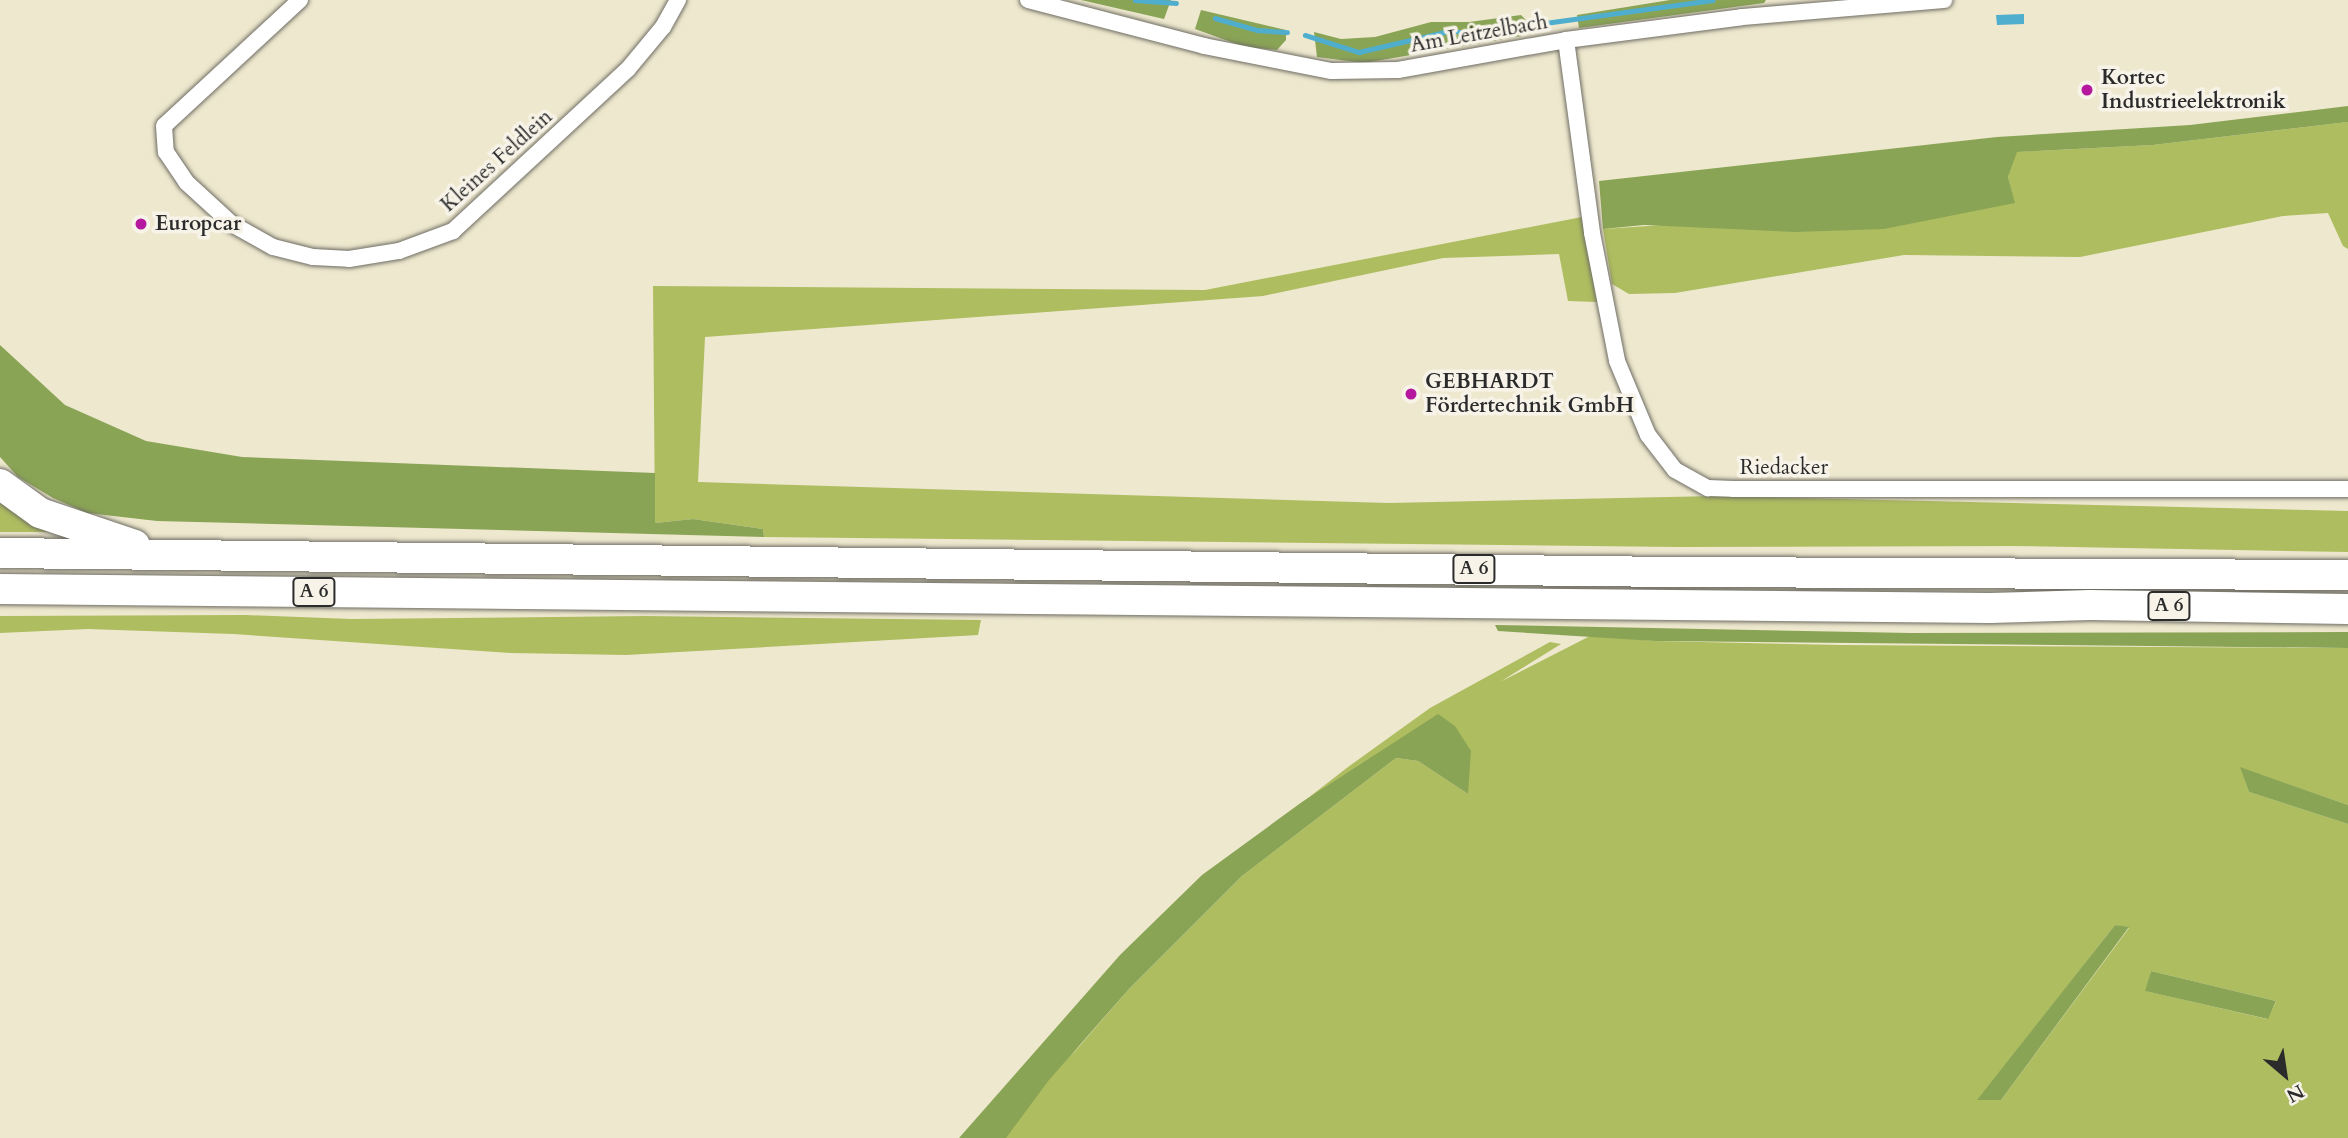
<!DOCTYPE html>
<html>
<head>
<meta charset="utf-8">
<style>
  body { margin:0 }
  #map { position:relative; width:2348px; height:1138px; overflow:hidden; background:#eee8ce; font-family:Cardo,serif }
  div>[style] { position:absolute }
  .green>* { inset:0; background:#aebd60 }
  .forest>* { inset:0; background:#8aa456 }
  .water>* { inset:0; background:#4faece }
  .stream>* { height:4.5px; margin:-2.25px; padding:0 2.25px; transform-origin:2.25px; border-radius:2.25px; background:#4faece }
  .roads { filter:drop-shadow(0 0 2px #6f6d64) drop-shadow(0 0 2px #6f6d64) }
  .street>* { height:16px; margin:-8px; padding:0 8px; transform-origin:8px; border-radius:8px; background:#fff }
  .highway>* { height:30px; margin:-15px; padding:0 15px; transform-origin:15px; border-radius:15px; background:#fff }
  .dots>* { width:19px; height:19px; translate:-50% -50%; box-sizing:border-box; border:4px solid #f7f3e8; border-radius:50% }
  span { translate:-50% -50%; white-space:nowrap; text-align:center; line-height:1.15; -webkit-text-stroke:7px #f7f3e8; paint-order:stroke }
  .shield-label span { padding:2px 5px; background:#f7f3e8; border:2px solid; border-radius:5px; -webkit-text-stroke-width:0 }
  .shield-label { font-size:19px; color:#2b2b2b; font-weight:700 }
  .street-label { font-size:21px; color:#2b2b2b }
  .poi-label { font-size:21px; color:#2b2b2b; font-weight:700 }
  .left { translate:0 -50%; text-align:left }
  .north { position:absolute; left:2250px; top:1040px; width:70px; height:70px; -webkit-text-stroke:5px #f7f3e8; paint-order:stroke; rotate:151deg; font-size:19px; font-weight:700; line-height:28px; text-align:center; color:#2b2b2b }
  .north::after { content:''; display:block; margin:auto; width:24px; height:32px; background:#2b2b2b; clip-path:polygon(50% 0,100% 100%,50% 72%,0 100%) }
</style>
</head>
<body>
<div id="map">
  <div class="green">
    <div style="clip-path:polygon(2348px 122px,2348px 249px,2343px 246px,2328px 213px,2283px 216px,2080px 257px,1904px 255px,1675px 293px,1629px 294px,1612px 284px,1603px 229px,2014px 202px,2008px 177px,2016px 152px,2153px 145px)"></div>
    <div style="clip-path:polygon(1582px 217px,1597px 302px,1568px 301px,1559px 254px,1443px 258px,1263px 296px,705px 337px,698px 482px,1389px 503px,1717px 496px,2348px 511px,2348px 552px,2014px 546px,1678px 547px,764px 537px,763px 529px,693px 519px,655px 523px,653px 286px,1205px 290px)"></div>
    <div style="clip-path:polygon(0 496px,64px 532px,0 532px)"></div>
    <div style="clip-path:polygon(246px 615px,351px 619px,645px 616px,981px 620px,978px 635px,626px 655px,511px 653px,233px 634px,88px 629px,0 633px,0 616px)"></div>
    <div style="clip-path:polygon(evenodd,1592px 635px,1655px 641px,1841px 645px,2348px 648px,2348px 805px,2241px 768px,2249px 792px,2348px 824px,2348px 1138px,971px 1138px,1205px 878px,1348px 767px,1430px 708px,1550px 642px,1561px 644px,1500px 682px,1592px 635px,1441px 717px,1468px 794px,1418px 761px,1396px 758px,1242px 876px,1129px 989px,1070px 1057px,1122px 991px,1224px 884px,1441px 717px,1592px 635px,2115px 925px,2129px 928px,2001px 1100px,1978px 1100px,2115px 925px,1592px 635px,2151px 971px,2276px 1001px,2276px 1002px,2267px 1019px,2146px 991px,2151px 971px)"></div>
  </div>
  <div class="forest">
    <div style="clip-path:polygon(1081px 0,1171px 0,1164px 19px)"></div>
    <div style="clip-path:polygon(1670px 0,1766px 0,1764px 3px,1579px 28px,1577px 15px)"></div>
    <div style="clip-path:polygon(1201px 10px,1286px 30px,1286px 40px,1277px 50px,1245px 47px,1195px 29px)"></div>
    <div style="clip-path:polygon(1521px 15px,1526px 20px,1522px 36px,1364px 63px,1317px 57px,1314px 32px,1341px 39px,1375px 37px,1431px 22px,1469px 22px)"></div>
    <div style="clip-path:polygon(2348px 106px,2348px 122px,2153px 145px,2017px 152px,2008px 177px,2015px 203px,1884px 229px,1795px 232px,1644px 225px,1603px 229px,1599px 181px,1997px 137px,2190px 125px)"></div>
    <div style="clip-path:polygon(0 345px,65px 405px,146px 441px,242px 457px,655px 473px,655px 523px,693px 519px,763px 529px,764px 537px,157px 521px,87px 513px,53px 498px,18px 477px,0 457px)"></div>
    <div style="clip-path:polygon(1495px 625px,1910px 633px,2348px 632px,2348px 648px,1655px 641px,1498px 631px)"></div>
    <div style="clip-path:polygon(1438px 714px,1455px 726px,1471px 751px,1468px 794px,1418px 761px,1396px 758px,1242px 876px,1129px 989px,1049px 1080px,1006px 1138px,959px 1138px,1120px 955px,1202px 875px,1302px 802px)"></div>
    <div style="clip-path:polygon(2240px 767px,2348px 805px,2348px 824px,2249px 792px)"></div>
    <div style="clip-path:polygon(2115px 925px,2129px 927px,2001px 1100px,1977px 1100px)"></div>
    <div style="clip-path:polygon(2151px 971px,2276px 1001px,2268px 1019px,2145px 991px)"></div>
  </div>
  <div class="water">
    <div style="clip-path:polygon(2024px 14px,2024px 24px,1997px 25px,1996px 15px)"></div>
  </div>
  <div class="stream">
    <div style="left:1135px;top:0;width:41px;rotate:4.2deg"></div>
    <div style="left:1215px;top:18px;width:44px;rotate:15.9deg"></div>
    <div style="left:1257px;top:30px;width:30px;rotate:4deg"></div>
    <div style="left:1545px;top:23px;width:169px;rotate:-7.8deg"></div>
    <div style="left:1305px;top:35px;width:57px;rotate:17.5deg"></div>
    <div style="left:1359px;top:52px;width:88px;rotate:-13.1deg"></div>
    <div style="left:1445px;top:32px;width:66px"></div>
  </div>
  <div class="roads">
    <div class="street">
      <div style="left:300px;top:0;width:185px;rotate:137.2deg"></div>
      <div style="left:164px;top:126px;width:26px;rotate:86deg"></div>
      <div style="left:166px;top:152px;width:36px;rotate:56deg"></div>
      <div style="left:186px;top:182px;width:62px;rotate:42.4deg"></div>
      <div style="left:232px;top:224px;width:47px;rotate:29.3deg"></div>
      <div style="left:273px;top:247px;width:41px;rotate:14deg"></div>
      <div style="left:313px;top:257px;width:36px;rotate:3deg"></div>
      <div style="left:349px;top:259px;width:51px;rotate:-9.1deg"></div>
      <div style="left:399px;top:251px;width:58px;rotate:-20.3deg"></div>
      <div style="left:453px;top:231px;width:238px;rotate:-42.8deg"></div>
      <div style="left:628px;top:69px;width:55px;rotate:-50.2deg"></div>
      <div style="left:663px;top:27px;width:31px;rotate:-61deg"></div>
      <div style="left:1028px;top:0;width:182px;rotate:14.6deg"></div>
      <div style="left:1204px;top:46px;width:130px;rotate:11.1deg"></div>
      <div style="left:1332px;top:71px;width:66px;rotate:-0.9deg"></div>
      <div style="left:1398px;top:70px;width:171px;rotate:-10.1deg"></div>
      <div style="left:1566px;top:40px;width:177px;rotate:-7.4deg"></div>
      <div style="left:1742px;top:17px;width:203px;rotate:-4.8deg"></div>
      <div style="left:1566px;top:40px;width:195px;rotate:82.3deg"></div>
      <div style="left:1592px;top:233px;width:130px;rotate:78.9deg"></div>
      <div style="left:1617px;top:361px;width:80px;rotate:67.3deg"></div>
      <div style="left:1648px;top:435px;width:44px;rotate:52.4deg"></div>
      <div style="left:1675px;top:470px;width:38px;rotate:29deg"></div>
      <div style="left:1708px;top:488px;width:25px;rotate:2deg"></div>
      <div style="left:1733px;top:489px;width:615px"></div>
    </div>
    <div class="highway">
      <div style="left:0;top:484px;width:49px;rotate:35.9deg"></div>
      <div style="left:40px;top:513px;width:100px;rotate:18.6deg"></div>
      <div style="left:0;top:553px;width:1684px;rotate:0.65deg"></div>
      <div style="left:1684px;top:572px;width:664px;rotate:0.26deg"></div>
      <div style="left:0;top:589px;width:1990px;rotate:0.55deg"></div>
      <div style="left:1990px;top:608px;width:100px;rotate:-1.7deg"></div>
      <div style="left:2090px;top:605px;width:258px;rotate:0.9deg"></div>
    </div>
  </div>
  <div class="dots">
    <div style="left:2087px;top:90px;background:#b5179e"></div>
    <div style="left:141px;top:224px;background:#b5179e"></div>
    <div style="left:1411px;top:394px;background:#b5179e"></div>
  </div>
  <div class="shield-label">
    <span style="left:1474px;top:569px">A 6</span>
    <span style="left:314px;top:592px">A 6</span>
    <span style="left:2169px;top:606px">A 6</span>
  </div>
  <div class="street-label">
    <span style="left:1479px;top:34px;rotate:-10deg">Am Leitzelbach</span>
    <span style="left:497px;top:161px;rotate:-42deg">Kleines Feldlein</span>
    <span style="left:1784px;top:468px">Riedacker</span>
  </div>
  <div class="poi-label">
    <span class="left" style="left:2101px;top:90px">Kortec<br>Industrieelektronik</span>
    <span class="left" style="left:155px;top:224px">Europcar</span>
    <span class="left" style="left:1425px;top:394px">GEBHARDT<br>Fördertechnik GmbH</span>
  </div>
  <div class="north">N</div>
</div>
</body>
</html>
